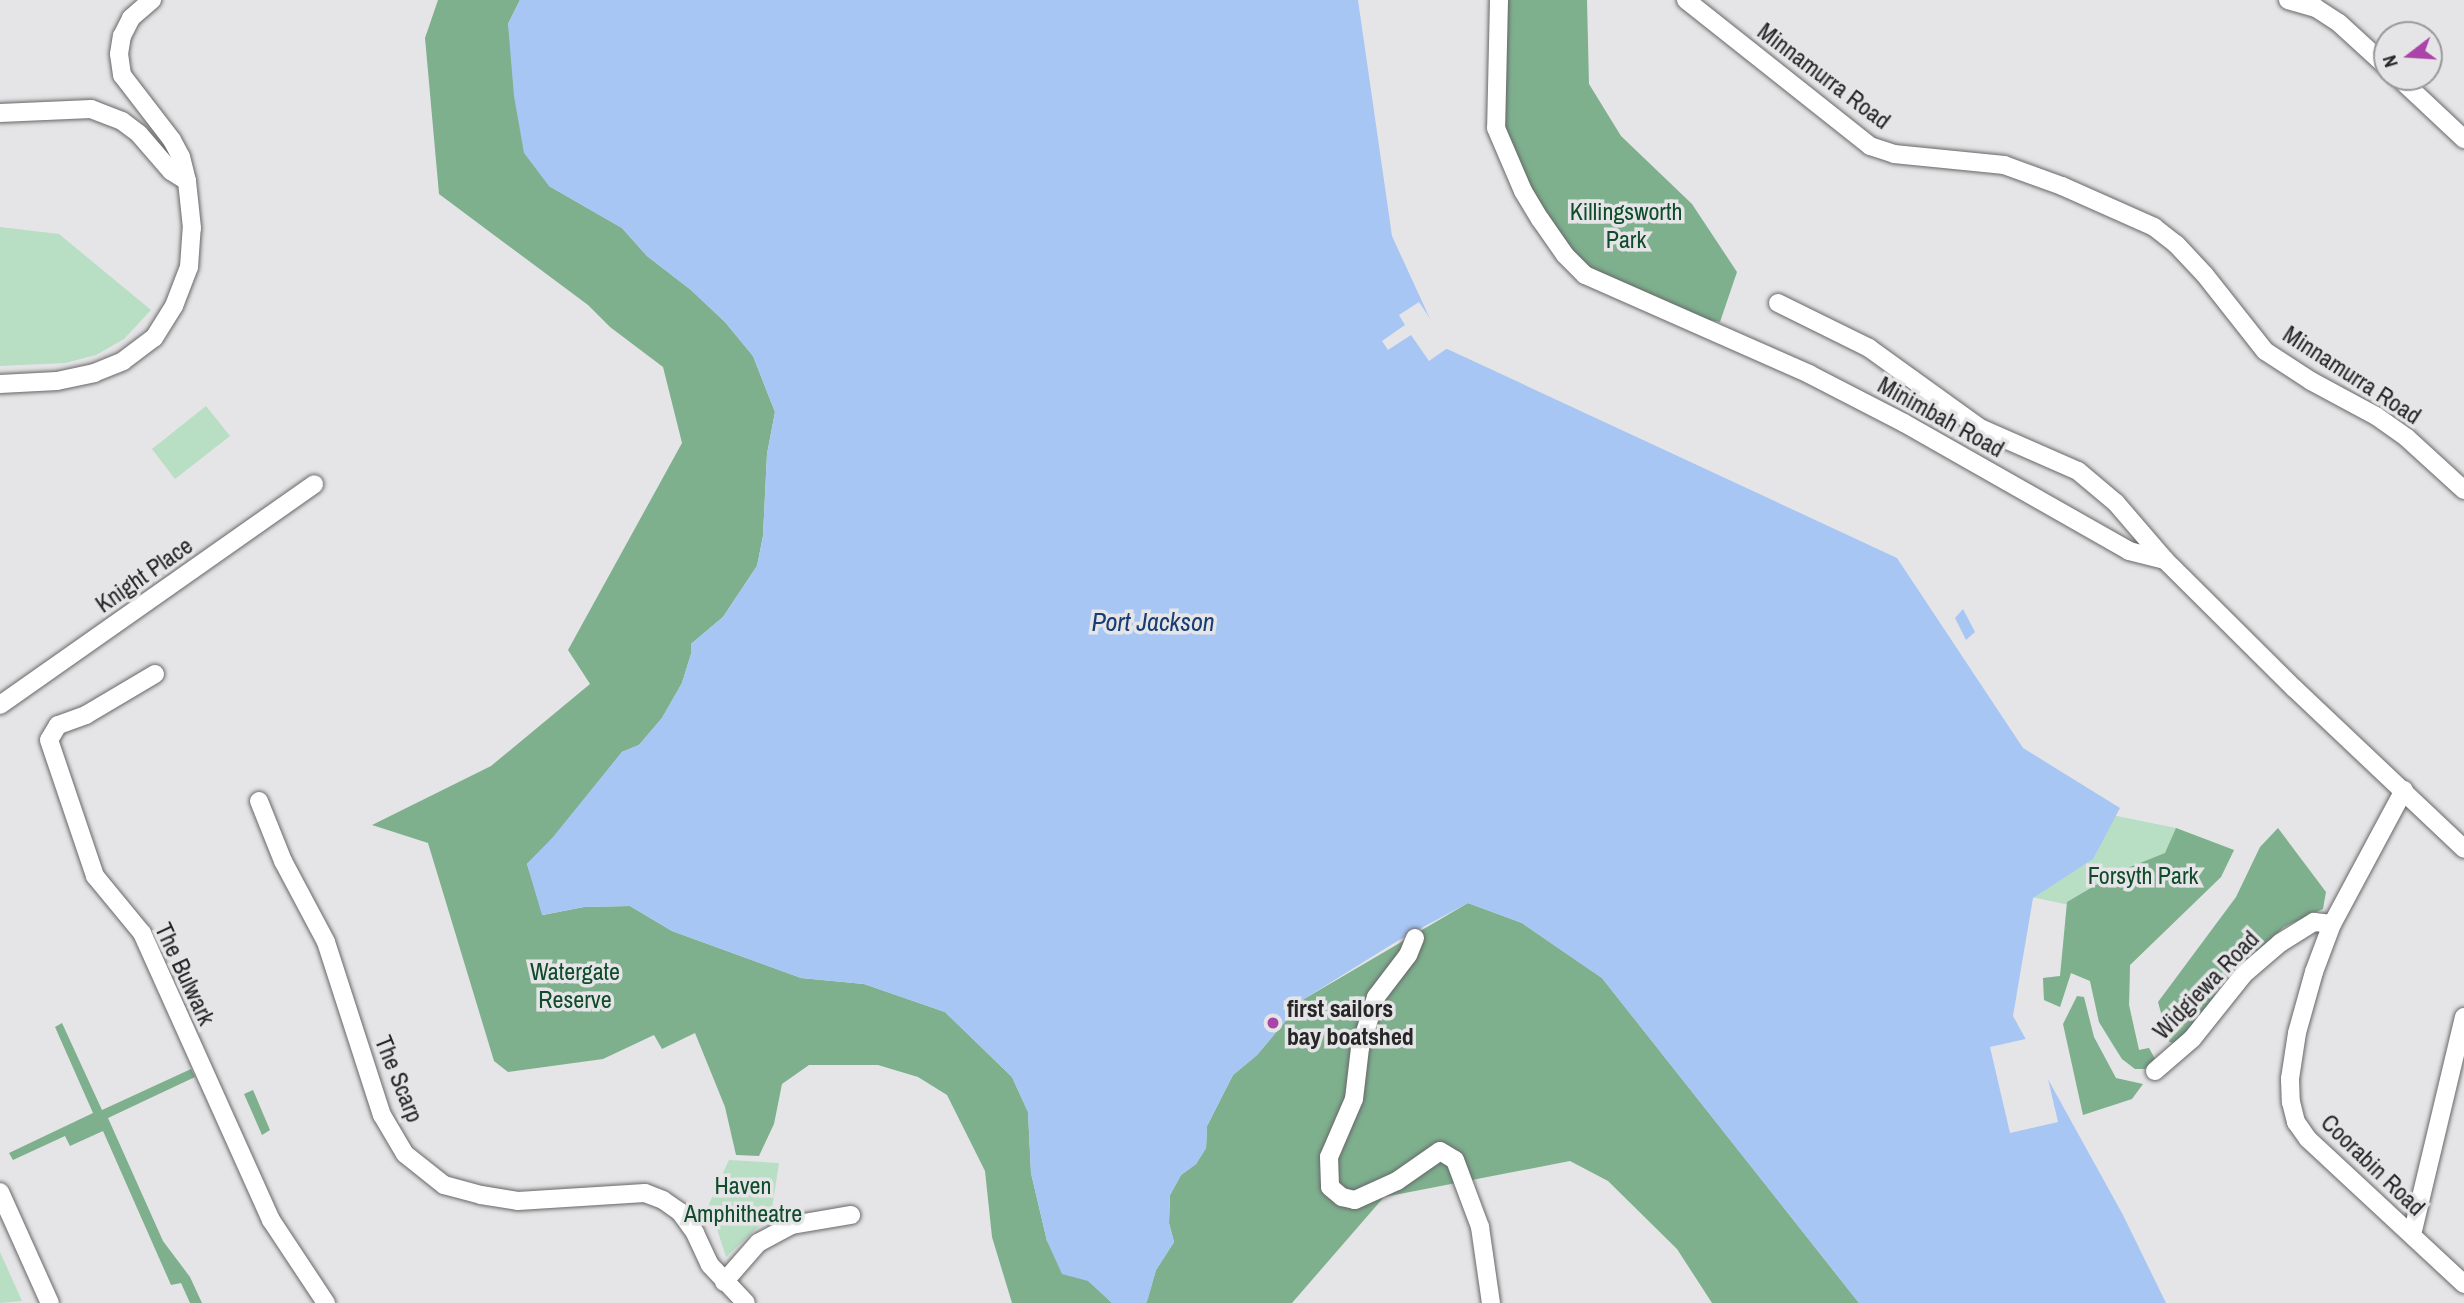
<!DOCTYPE html>
<html>
<head>
<meta charset="utf-8">
<style>
  body { margin:0 }
  #map { position:relative; width:2464px; height:1303px; overflow:hidden; background:#e5e5e7; font-family:"Archivo Narrow",sans-serif }
  div>[style] { position:absolute }
  .green>* { inset:0; background:#b8dec4 }
  .forest>* { inset:0; background:#7eb08e }
  .water>* { inset:0; background:#a7c6f4 }
  .pier>* { inset:0; background:#e5e5e7 }
  .roads { filter:drop-shadow(0 0 2px #676769) drop-shadow(0 0 2px #676769) }
  .minor>* { height:18px; margin:-9px; padding:0 9px; transform-origin:9px; border-radius:9px; background:#fff }
  .dots>* { width:19px; height:19px; translate:-50% -50%; box-sizing:border-box; border:4px solid #e5e5e7; border-radius:50% }
  span { translate:-50% -50%; white-space:nowrap; text-align:center; line-height:1.15; -webkit-text-stroke:7px #e5e5e7; paint-order:stroke }
  .street-label { font-size:24px; color:#262627 }
  .park-label { font-size:24px; color:#104c2c }
  .poi-label { font-size:24px; color:#262627; font-weight:700 }
  .left { translate:0 -50%; text-align:left }
  .water-label { font-size:26px; color:#173d74; font-style:italic }
  .north { position:absolute; left:2373px; top:21px; width:70px; height:70px; box-sizing:border-box; background:#e5e5e7; border:2px solid #99999a; border-radius:50%; rotate:253deg; font-size:19px; font-weight:700; line-height:28px; text-align:center; color:#262627 }
  .north::after { content:''; display:block; margin:auto; width:24px; height:32px; background:#ab44a8; clip-path:polygon(50% 0,100% 100%,50% 72%,0 100%) }
</style>
</head>
<body>
<div id="map">
  <div class="green">
    <div style="clip-path:polygon(0 227px,59px 234px,151px 310px,124px 339px,96px 355px,65px 363px,0 366px)"></div>
    <div style="clip-path:polygon(206px 406px,230px 436px,175px 479px,152px 449px)"></div>
    <div style="clip-path:polygon(2112px 815px,2176px 828px,2234px 850px,2221px 877px,2130px 965px,2129px 1005px,2139px 1050px,2149px 1048px,2155px 1059px,2145px 1069px,2135px 1069px,2122px 1059px,2112px 1044px,2099px 1022px,2090px 981px,2071px 973px,2060px 1007px,2044px 1000px,2043px 978px,2060px 976px,2069px 905px,2032px 897px)"></div>
    <div style="clip-path:polygon(729px 1160px,779px 1163px,771px 1215px,726px 1257px,709px 1204px)"></div>
    <div style="clip-path:polygon(0 1252px,22px 1301px,0 1303px)"></div>
  </div>
  <div class="forest">
    <div style="clip-path:polygon(438px 0,520px 0,508px 24px,549px 186px,622px 228px,647px 256px,691px 290px,725px 322px,753px 356px,775px 412px,767px 454px,763px 536px,757px 566px,723px 617px,691px 644px,691px 654px,682px 683px,662px 718px,639px 745px,622px 752px,553px 838px,527px 864px,543px 915px,584px 907px,630px 906px,672px 931px,801px 978px,864px 984px,945px 1012px,1012px 1077px,1028px 1112px,1031px 1173px,1047px 1241px,1112px 1303px,1012px 1303px,992px 1237px,985px 1171px,947px 1095px,918px 1077px,878px 1065px,809px 1065px,782px 1084px,774px 1124px,759px 1156px,736px 1155px,725px 1107px,695px 1033px,662px 1049px,654px 1035px,603px 1059px,508px 1072px,494px 1061px,428px 843px,372px 825px,491px 766px,590px 684px,568px 650px,682px 443px,663px 367px,610px 327px,588px 305px,439px 194px,425px 38px)"></div>
    <div style="clip-path:polygon(1500px 0,1587px 0,1589px 84px,1621px 136px,1692px 204px,1737px 272px,1720px 322px,1666px 312px,1585px 275px,1523px 191px,1496px 128px)"></div>
    <div style="clip-path:polygon(2176px 828px,2234px 850px,2221px 877px,2130px 965px,2129px 1005px,2139px 1050px,2149px 1048px,2155px 1059px,2145px 1069px,2135px 1069px,2122px 1059px,2099px 1022px,2090px 981px,2071px 973px,2060px 1007px,2044px 1000px,2043px 978px,2060px 976px,2067px 902px,2120px 871px,2165px 853px)"></div>
    <div style="clip-path:polygon(2278px 828px,2326px 892px,2323px 909px,2284px 927px,2223px 982px,2192px 1030px,2178px 1044px,2169px 1042px,2158px 1002px,2236px 897px,2260px 847px)"></div>
    <div style="clip-path:polygon(1468px 903px,1522px 923px,1602px 978px,1859px 1303px,1712px 1303px,1677px 1249px,1608px 1181px,1570px 1161px,1384px 1197px,1292px 1303px,1146px 1303px,1156px 1270px,1174px 1242px,1169px 1223px,1170px 1195px,1181px 1175px,1196px 1164px,1206px 1148px,1207px 1126px,1233px 1075px,1257px 1055px,1304px 999px)"></div>
    <div style="clip-path:polygon(2077px 996px,2084px 997px,2094px 1037px,2116px 1078px,2143px 1084px,2132px 1099px,2083px 1115px,2063px 1024px)"></div>
    <div style="clip-path:polygon(62px 1023px,102px 1110px,191px 1069px,195px 1077px,108px 1118px,163px 1241px,190px 1277px,202px 1303px,190px 1303px,181px 1283px,171px 1285px,103px 1131px,70px 1146px,65px 1136px,13px 1160px,9px 1153px,93px 1113px,55px 1027px)"></div>
    <div style="clip-path:polygon(253px 1090px,270px 1130px,262px 1135px,244px 1094px)"></div>
  </div>
  <div class="water">
    <div style="clip-path:polygon(520px 0,1358px 0,1392px 236px,1443px 347px,1897px 558px,2023px 748px,2120px 808px,2093px 859px,2033px 898px,2013px 1016px,2123px 1215px,2166px 1303px,1859px 1303px,1602px 978px,1522px 923px,1468px 903px,1399px 940px,1304px 999px,1257px 1055px,1233px 1075px,1207px 1126px,1206px 1148px,1196px 1164px,1181px 1175px,1170px 1195px,1169px 1223px,1174px 1242px,1156px 1270px,1148px 1299px,1146px 1303px,1112px 1303px,1088px 1281px,1062px 1274px,1047px 1241px,1031px 1173px,1028px 1112px,1012px 1077px,945px 1012px,864px 984px,801px 978px,672px 931px,630px 906px,584px 907px,542px 915px,527px 864px,553px 837px,622px 752px,639px 745px,662px 718px,682px 683px,691px 654px,691px 644px,723px 617px,757px 566px,763px 536px,767px 454px,775px 412px,753px 356px,725px 322px,691px 290px,647px 256px,622px 228px,549px 186px,524px 153px,514px 96px,508px 24px)"></div>
    <div style="clip-path:polygon(1963px 609px,1975px 632px,1966px 640px,1955px 618px)"></div>
  </div>
  <div class="pier">
    <div style="clip-path:polygon(1419px 302px,1449px 347px,1429px 361px,1411px 335px,1388px 350px,1382px 341px,1405px 325px,1399px 315px)"></div>
    <div style="clip-path:polygon(2030px 1038px,2045px 1066px,2058px 1122px,2010px 1133px,1990px 1047px)"></div>
  </div>
  <div class="roads">
    <div class="minor">
      <div style="left:1499px;top:0;width:128px;rotate:91.3deg"></div>
      <div style="left:1496px;top:128px;width:69px;rotate:66.8deg"></div>
      <div style="left:1523px;top:191px;width:33px;rotate:59deg"></div>
      <div style="left:1540px;top:219px;width:44px;rotate:55.2deg"></div>
      <div style="left:1565px;top:255px;width:28px;rotate:45deg"></div>
      <div style="left:1585px;top:275px;width:245px;rotate:23.8deg"></div>
      <div style="left:1809px;top:374px;width:107px;rotate:27.3deg"></div>
      <div style="left:1904px;top:423px;width:259px;rotate:29.6deg"></div>
      <div style="left:2129px;top:551px;width:37px;rotate:14deg"></div>
      <div style="left:1686px;top:0;width:235px;rotate:38.4deg"></div>
      <div style="left:1870px;top:146px;width:25px;rotate:18deg"></div>
      <div style="left:1894px;top:154px;width:111px;rotate:5.7deg"></div>
      <div style="left:2004px;top:165px;width:62px;rotate:19.9deg"></div>
      <div style="left:2062px;top:186px;width:101px;rotate:24deg"></div>
      <div style="left:2154px;top:227px;width:28px;rotate:38deg"></div>
      <div style="left:2176px;top:244px;width:42px;rotate:46.9deg"></div>
      <div style="left:2205px;top:275px;width:97px;rotate:51.7deg"></div>
      <div style="left:2265px;top:351px;width:55px;rotate:33.1deg"></div>
      <div style="left:2311px;top:381px;width:74px;rotate:28.3deg"></div>
      <div style="left:2376px;top:416px;width:38px;rotate:35deg"></div>
      <div style="left:2407px;top:438px;width:77px;rotate:42.4deg"></div>
      <div style="left:2288px;top:0;width:29px;rotate:16deg"></div>
      <div style="left:2316px;top:8px;width:27px;rotate:33deg"></div>
      <div style="left:2339px;top:23px;width:65px;rotate:42.5deg"></div>
      <div style="left:2398px;top:77px;width:91px;rotate:43.2deg"></div>
      <div style="left:0;top:113px;width:91px;rotate:-2.5deg"></div>
      <div style="left:91px;top:109px;width:33px;rotate:21deg"></div>
      <div style="left:122px;top:121px;width:21px;rotate:37deg"></div>
      <div style="left:139px;top:134px;width:49px;rotate:49.1deg"></div>
      <div style="left:171px;top:171px;width:19px;rotate:32deg"></div>
      <div style="left:1778px;top:303px;width:102px;rotate:26.3deg"></div>
      <div style="left:1869px;top:348px;width:137px;rotate:35.8deg"></div>
      <div style="left:1980px;top:428px;width:107px;rotate:23.7deg"></div>
      <div style="left:2078px;top:471px;width:50px;rotate:40.1deg"></div>
      <div style="left:2116px;top:503px;width:75px;rotate:49.3deg"></div>
      <div style="left:2165px;top:560px;width:182px;rotate:44.8deg"></div>
      <div style="left:2294px;top:688px;width:234px;rotate:43.4deg"></div>
      <div style="left:0;top:384px;width:57px;rotate:-3deg"></div>
      <div style="left:57px;top:381px;width:38px;rotate:-12deg"></div>
      <div style="left:94px;top:373px;width:31px;rotate:-22deg"></div>
      <div style="left:123px;top:361px;width:39px;rotate:-37deg"></div>
      <div style="left:154px;top:338px;width:38px;rotate:-58deg"></div>
      <div style="left:174px;top:306px;width:42px;rotate:-69deg"></div>
      <div style="left:189px;top:267px;width:39px;rotate:-86deg"></div>
      <div style="left:192px;top:228px;width:47px;rotate:-96.1deg"></div>
      <div style="left:187px;top:181px;width:25px;rotate:-104deg"></div>
      <div style="left:181px;top:157px;width:19px;rotate:-118deg"></div>
      <div style="left:172px;top:140px;width:82px;rotate:-127.6deg"></div>
      <div style="left:122px;top:75px;width:21px;rotate:-98deg"></div>
      <div style="left:119px;top:54px;width:18px;rotate:-81deg"></div>
      <div style="left:122px;top:36px;width:20px;rotate:-63deg"></div>
      <div style="left:131px;top:18px;width:28px;rotate:-41deg"></div>
      <div style="left:155px;top:674px;width:80px;rotate:149.3deg"></div>
      <div style="left:86px;top:715px;width:30px;rotate:160deg"></div>
      <div style="left:58px;top:725px;width:17px;rotate:121deg"></div>
      <div style="left:49px;top:740px;width:144px;rotate:71.3deg"></div>
      <div style="left:95px;top:876px;width:74px;rotate:50.5deg"></div>
      <div style="left:142px;top:933px;width:315px;rotate:65.8deg"></div>
      <div style="left:271px;top:1220px;width:100px;rotate:56.5deg"></div>
      <div style="left:0;top:705px;width:384px;rotate:-35.1deg"></div>
      <div style="left:2404px;top:790px;width:152px;rotate:118.2deg"></div>
      <div style="left:2332px;top:924px;width:51px;rotate:110.6deg"></div>
      <div style="left:2314px;top:972px;width:63px;rotate:105.6deg"></div>
      <div style="left:2297px;top:1033px;width:47px;rotate:98.7deg"></div>
      <div style="left:2290px;top:1079px;width:23px;rotate:88deg"></div>
      <div style="left:2291px;top:1102px;width:21px;rotate:76deg"></div>
      <div style="left:2296px;top:1122px;width:21px;rotate:55deg"></div>
      <div style="left:2308px;top:1139px;width:213px;rotate:42.9deg"></div>
      <div style="left:259px;top:801px;width:65px;rotate:68.2deg"></div>
      <div style="left:283px;top:861px;width:92px;rotate:62deg"></div>
      <div style="left:326px;top:942px;width:182px;rotate:72.1deg"></div>
      <div style="left:382px;top:1115px;width:45px;rotate:59.5deg"></div>
      <div style="left:405px;top:1154px;width:50px;rotate:38.5deg"></div>
      <div style="left:444px;top:1185px;width:38px;rotate:15deg"></div>
      <div style="left:481px;top:1195px;width:37px;rotate:9deg"></div>
      <div style="left:518px;top:1201px;width:127px;rotate:-3.6deg"></div>
      <div style="left:645px;top:1193px;width:19px;rotate:21deg"></div>
      <div style="left:663px;top:1200px;width:21px;rotate:35deg"></div>
      <div style="left:680px;top:1212px;width:26px;rotate:54deg"></div>
      <div style="left:695px;top:1233px;width:35px;rotate:65deg"></div>
      <div style="left:710px;top:1265px;width:52px;rotate:46.5deg"></div>
      <div style="left:1415px;top:938px;width:18px;rotate:112deg"></div>
      <div style="left:1408px;top:955px;width:53px;rotate:127.3deg"></div>
      <div style="left:1376px;top:997px;width:53px;rotate:107.4deg"></div>
      <div style="left:1360px;top:1048px;width:51px;rotate:96.7deg"></div>
      <div style="left:1354px;top:1099px;width:63px;rotate:113.3deg"></div>
      <div style="left:1329px;top:1157px;width:30px;rotate:88deg"></div>
      <div style="left:1330px;top:1187px;width:16px;rotate:40deg"></div>
      <div style="left:1342px;top:1197px;width:13px;rotate:13deg"></div>
      <div style="left:1355px;top:1200px;width:46px;rotate:-24.3deg"></div>
      <div style="left:1397px;top:1181px;width:52px;rotate:-34.9deg"></div>
      <div style="left:1440px;top:1151px;width:17px;rotate:31deg"></div>
      <div style="left:1455px;top:1160px;width:72px;rotate:69.5deg"></div>
      <div style="left:1480px;top:1227px;width:77px;rotate:81.8deg"></div>
      <div style="left:2155px;top:1071px;width:49px;rotate:-40.9deg"></div>
      <div style="left:2192px;top:1039px;width:83px;rotate:-51.3deg"></div>
      <div style="left:2244px;top:974px;width:48px;rotate:-40.7deg"></div>
      <div style="left:2280px;top:943px;width:40px;rotate:-32deg"></div>
      <div style="left:2314px;top:922px;width:18px;rotate:6deg"></div>
      <div style="left:0;top:1192px;width:122px;rotate:65.8deg"></div>
      <div style="left:2412px;top:1235px;width:224px;rotate:-76.6deg"></div>
      <div style="left:724px;top:1282px;width:52px;rotate:-48.9deg"></div>
      <div style="left:758px;top:1243px;width:38px;rotate:-28deg"></div>
      <div style="left:792px;top:1225px;width:60px;rotate:-9.6deg"></div>
    </div>
  </div>
  <div class="dots">
    <div style="left:1273px;top:1023px;background:#ab44a8"></div>
  </div>
  <div class="street-label">
    <span style="left:1824px;top:76px;rotate:37deg">Minnamurra Road</span>
    <span style="left:2352px;top:375px;rotate:33deg">Minnamurra Road</span>
    <span style="left:1941px;top:417px;rotate:29deg">Minimbah Road</span>
    <span style="left:144px;top:575px;rotate:-35deg">Knight Place</span>
    <span style="left:185px;top:974px;rotate:65deg">The Bulwark</span>
    <span style="left:2206px;top:985px;rotate:-46deg">Widgiewa Road</span>
    <span style="left:399px;top:1079px;rotate:68deg">The Scarp</span>
    <span style="left:2373px;top:1165px;rotate:44deg">Coorabin Road</span>
  </div>
  <div class="park-label">
    <span style="left:1626px;top:226px">Killingsworth<br>Park</span>
    <span style="left:2143px;top:876px">Forsyth Park</span>
    <span style="left:575px;top:986px">Watergate<br>Reserve</span>
    <span style="left:743px;top:1200px">Haven<br>Amphitheatre</span>
  </div>
  <div class="poi-label">
    <span class="left" style="left:1287px;top:1023px">first sailors<br>bay boatshed</span>
  </div>
  <div class="water-label">
    <span style="left:1153px;top:622px">Port Jackson</span>
  </div>
  <div class="north">N</div>
</div>
</body>
</html>
